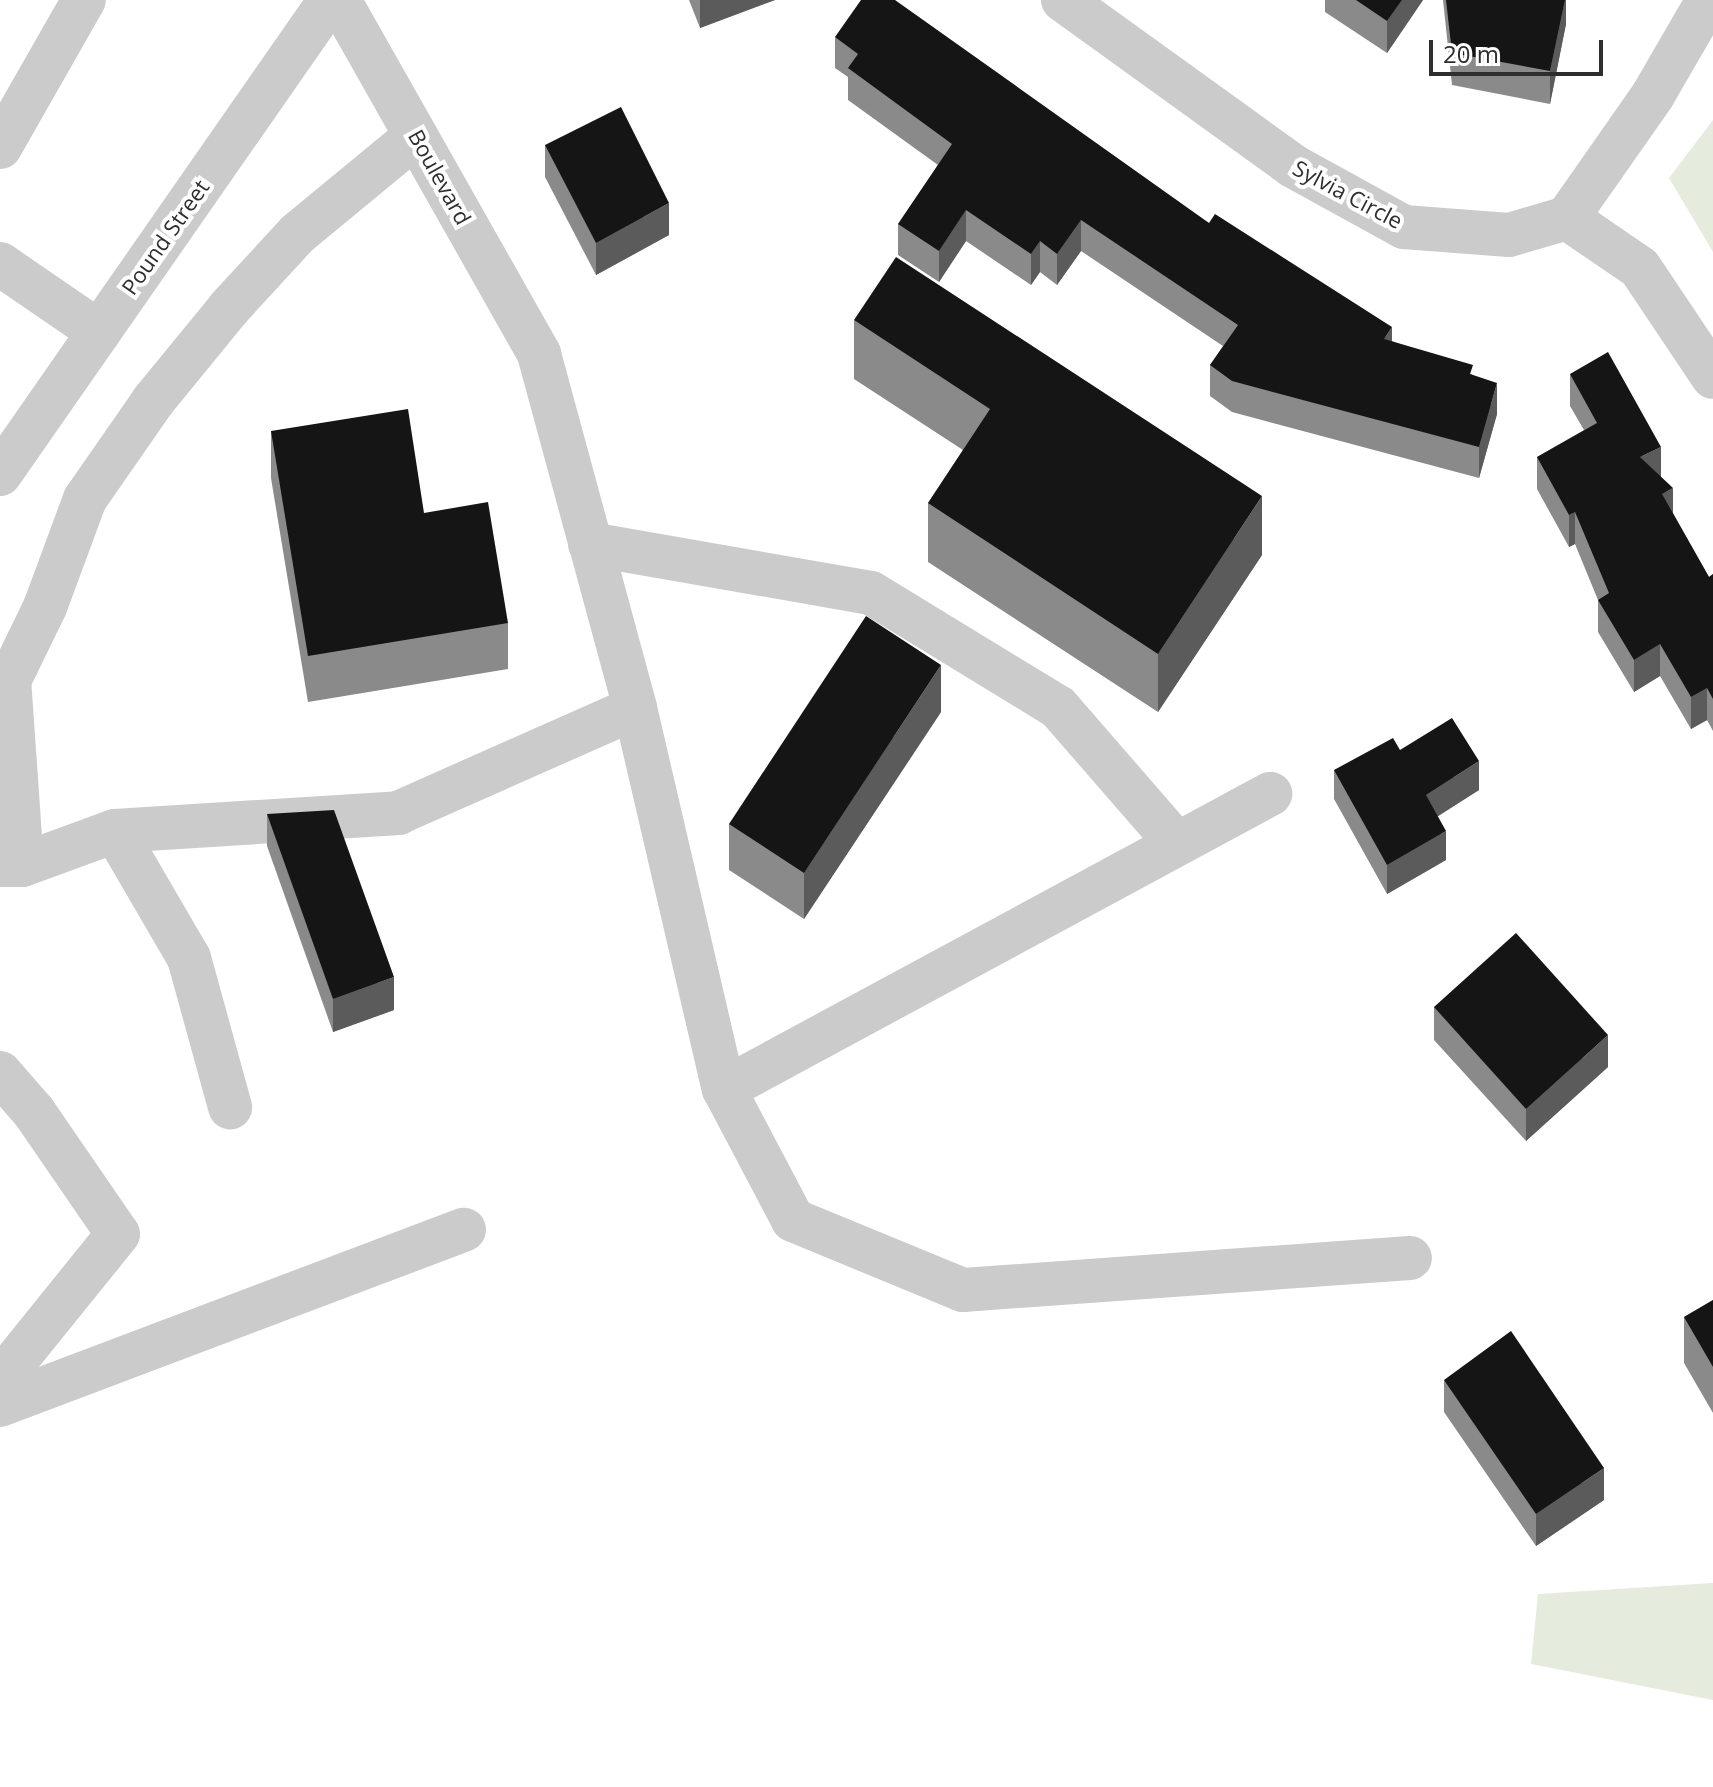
<!DOCTYPE html>
<html>
<head>
<meta charset="utf-8">
<style>
  body { margin:0 }
  #map { position:relative; width:1713px; height:1787px; overflow:hidden; background:#fff; font-family:"Open Sans",sans-serif }
  div>[style] { position:absolute }
  .green>* { inset:0; background:#e5ebdd }
  .minor>* { height:44px; margin:-22px; padding:0 22px; transform-origin:22px; border-radius:22px; background:#cbcbcb }
  .wall>* { inset:0; background:#8a8a8a }
  .shaded-wall>* { inset:0; background:#5b5b5b }
  .building>* { inset:0; background:#151515 }
  span { translate:-50% -50%; white-space:nowrap; text-align:center; line-height:1.15; -webkit-text-stroke:8px #fff; paint-order:stroke }
  .street-label { font-size:22px; color:#2e2e2e }
  .scale { position:absolute; left:1429px; top:40px; width:174px; height:36px; box-sizing:border-box; border:4px solid #2e2e2e; border-top:0; padding-left:10px; font-size:24px; line-height:28px; white-space:nowrap; color:#2e2e2e; -webkit-text-stroke:6px #fff; paint-order:stroke }
</style>
</head>
<body>
<div id="map">
  <div class="green">
    <div style="clip-path:polygon(1713px 120px,1713px 252px,1669px 178px)"></div>
    <div style="clip-path:polygon(1713px 1583px,1713px 1700px,1531px 1664px,1538px 1594px)"></div>
  </div>
  <div class="minor">
    <div style="left:339px;top:0;width:407px;rotate:60.5deg"></div>
    <div style="left:539px;top:354px;width:367px;rotate:74.8deg"></div>
    <div style="left:635px;top:708px;width:391px;rotate:76.9deg"></div>
    <div style="left:724px;top:1089px;width:148px;rotate:62.2deg"></div>
    <div style="left:793px;top:1220px;width:184px;rotate:22.4deg"></div>
    <div style="left:963px;top:1290px;width:448px;rotate:-4.1deg"></div>
    <div style="left:1063px;top:0;width:284px;rotate:35.8deg"></div>
    <div style="left:1293px;top:166px;width:127px;rotate:28.8deg"></div>
    <div style="left:1404px;top:227px;width:105px;rotate:4.4deg"></div>
    <div style="left:1509px;top:235px;width:60px;rotate:-16.3deg"></div>
    <div style="left:1567px;top:218px;width:150px;rotate:-55deg"></div>
    <div style="left:1653px;top:95px;width:110px;rotate:-59.9deg"></div>
    <div style="left:0;top:147px;width:169px;rotate:-60.3deg"></div>
    <div style="left:1567px;top:218px;width:88px;rotate:34.4deg"></div>
    <div style="left:1640px;top:268px;width:131px;rotate:56.2deg"></div>
    <div style="left:0;top:264px;width:120px;rotate:34.5deg"></div>
    <div style="left:0;top:474px;width:578px;rotate:-55.15deg"></div>
    <div style="left:590px;top:544px;width:285px;rotate:9.9deg"></div>
    <div style="left:871px;top:593px;width:219px;rotate:31.4deg"></div>
    <div style="left:1058px;top:707px;width:181px;rotate:49deg"></div>
    <div style="left:115px;top:831px;width:147px;rotate:59.8deg"></div>
    <div style="left:189px;top:958px;width:155px;rotate:74.6deg"></div>
    <div style="left:0;top:865px;width:22px"></div>
    <div style="left:22px;top:865px;width:99px;rotate:-20.1deg"></div>
    <div style="left:115px;top:831px;width:284px;rotate:-3.6deg"></div>
    <div style="left:398px;top:813px;width:259px;rotate:-23.9deg"></div>
    <div style="left:22px;top:865px;width:184px;rotate:-94deg"></div>
    <div style="left:9px;top:681px;width:82px;rotate:-64.1deg"></div>
    <div style="left:45px;top:607px;width:115px;rotate:-69.7deg"></div>
    <div style="left:85px;top:499px;width:119px;rotate:-55.2deg"></div>
    <div style="left:153px;top:401px;width:120px;rotate:-50.7deg"></div>
    <div style="left:229px;top:308px;width:100px;rotate:-47.4deg"></div>
    <div style="left:297px;top:234px;width:154px;rotate:-39.5deg"></div>
    <div style="left:0;top:1073px;width:52px;rotate:48.9deg"></div>
    <div style="left:34px;top:1112px;width:148px;rotate:55.5deg"></div>
    <div style="left:118px;top:1234px;width:188px;rotate:128.9deg"></div>
    <div style="left:724px;top:1089px;width:621px;rotate:-28.38deg"></div>
    <div style="left:0;top:1405px;width:496px;rotate:-20.7deg"></div>
  </div>
  <div class="wall">
    <div style="clip-path:polygon(689px 0,775px 0,700px 28px)"></div>
    <div style="clip-path:polygon(1325px 0,1423px 0,1387px 53px,1325px 12px)"></div>
    <div style="clip-path:polygon(1443px 0,1566px 0,1566px 24px,1550px 104px,1452px 85px)"></div>
    <div style="clip-path:polygon(835px 37px,1209px 223px,1392px 341px,1473px 375px,1497px 414px,1479px 478px,1232px 412px,1210px 396px,1210px 365px,1223px 346px,1081px 251px,1057px 285px,1040px 272px,1031px 285px,966px 241px,939px 282px,898px 255px,898px 224px,938px 165px,848px 100px,848px 77px,835px 68px)"></div>
    <div style="clip-path:polygon(545px 145px,669px 235px,596px 275px,545px 177px)"></div>
    <div style="clip-path:polygon(854px 320px,1262px 555px,1158px 712px,928px 562px,928px 503px,963px 450px,854px 379px)"></div>
    <div style="clip-path:polygon(1570px 374px,1661px 477px,1673px 513px,1709px 577px,1713px 574px,1713px 731px,1707px 720px,1691px 729px,1660px 676px,1634px 692px,1598px 632px,1598px 600px,1575px 544px,1569px 547px,1537px 489px,1537px 457px,1584px 430px,1570px 406px)"></div>
    <div style="clip-path:polygon(271px 431px,424px 513px,508px 623px,508px 669px,308px 702px,271px 478px)"></div>
    <div style="clip-path:polygon(941px 712px,804px 919px,729px 870px,729px 824px)"></div>
    <div style="clip-path:polygon(1400px 750px,1479px 790px,1437px 816px,1446px 860px,1387px 894px,1334px 799px,1334px 770px)"></div>
    <div style="clip-path:polygon(267px 814px,394px 1010px,333px 1032px,267px 846px)"></div>
    <div style="clip-path:polygon(1434px 1007px,1608px 1067px,1526px 1141px,1434px 1040px)"></div>
    <div style="clip-path:polygon(1713px 1300px,1713px 1413px,1684px 1363px,1684px 1317px)"></div>
    <div style="clip-path:polygon(1444px 1380px,1604px 1500px,1536px 1546px,1444px 1412px)"></div>
  </div>
  <div class="shaded-wall">
    <div style="clip-path:polygon(700px 0,775px 0,700px 28px)"></div>
    <div style="clip-path:polygon(1402px 0,1423px 0,1387px 53px,1387px 21px)"></div>
    <div style="clip-path:polygon(1565px 0,1566px 0,1566px 24px,1550px 104px,1550px 71px)"></div>
    <div style="clip-path:polygon(669px 203px,669px 235px,596px 275px,596px 243px)"></div>
    <div style="clip-path:polygon(966px 210px,966px 241px,939px 282px,939px 251px)"></div>
    <div style="clip-path:polygon(1081px 220px,1081px 251px,1057px 285px,1057px 254px)"></div>
    <div style="clip-path:polygon(1040px 241px,1040px 272px,1031px 285px,1031px 254px)"></div>
    <div style="clip-path:polygon(1392px 327px,1392px 358px,1384px 339px)"></div>
    <div style="clip-path:polygon(1497px 383px,1497px 414px,1479px 478px,1479px 447px)"></div>
    <div style="clip-path:polygon(1661px 447px,1661px 480px,1640px 457px)"></div>
    <div style="clip-path:polygon(1673px 488px,1673px 521px,1662px 494px)"></div>
    <div style="clip-path:polygon(1262px 496px,1262px 555px,1158px 712px,1158px 654px)"></div>
    <div style="clip-path:polygon(1575px 512px,1575px 544px,1569px 547px,1569px 515px)"></div>
    <div style="clip-path:polygon(1660px 644px,1660px 676px,1634px 692px,1634px 660px)"></div>
    <div style="clip-path:polygon(941px 665px,941px 712px,804px 919px,804px 873px)"></div>
    <div style="clip-path:polygon(1707px 688px,1707px 720px,1691px 729px,1691px 697px)"></div>
    <div style="clip-path:polygon(1479px 761px,1479px 790px,1426px 824px,1426px 795px)"></div>
    <div style="clip-path:polygon(1446px 831px,1446px 860px,1387px 894px,1387px 865px)"></div>
    <div style="clip-path:polygon(394px 977px,394px 1010px,333px 1032px,333px 999px)"></div>
    <div style="clip-path:polygon(1608px 1035px,1608px 1067px,1526px 1141px,1526px 1109px)"></div>
    <div style="clip-path:polygon(1604px 1468px,1604px 1500px,1536px 1546px,1536px 1514px)"></div>
  </div>
  <div class="building">
    <div style="clip-path:polygon(861px 0,895px 0,1209px 223px,1215px 214px,1392px 327px,1384px 339px,1473px 365px,1470px 374px,1497px 383px,1479px 447px,1232px 381px,1210px 365px,1238px 325px,1081px 220px,1057px 254px,1040px 241px,1031px 254px,966px 210px,939px 251px,898px 224px,952px 144px,848px 68px,858px 54px,835px 37px)"></div>
    <div style="clip-path:polygon(1356px 0,1402px 0,1387px 21px)"></div>
    <div style="clip-path:polygon(1446px 0,1565px 0,1550px 71px,1452px 53px)"></div>
    <div style="clip-path:polygon(621px 107px,669px 203px,596px 243px,545px 145px)"></div>
    <div style="clip-path:polygon(896px 257px,1262px 496px,1158px 654px,928px 503px,990px 409px,854px 320px)"></div>
    <div style="clip-path:polygon(1608px 352px,1661px 447px,1640px 457px,1673px 488px,1662px 494px,1709px 577px,1713px 574px,1713px 699px,1707px 688px,1691px 697px,1660px 644px,1634px 660px,1598px 600px,1609px 593px,1575px 512px,1569px 515px,1537px 457px,1597px 423px,1570px 374px)"></div>
    <div style="clip-path:polygon(408px 409px,424px 513px,488px 502px,508px 623px,308px 656px,271px 431px)"></div>
    <div style="clip-path:polygon(866px 616px,941px 665px,804px 873px,729px 824px)"></div>
    <div style="clip-path:polygon(1452px 718px,1479px 761px,1426px 795px,1446px 831px,1387px 865px,1334px 770px,1393px 738px,1400px 750px)"></div>
    <div style="clip-path:polygon(334px 810px,394px 977px,333px 999px,267px 814px)"></div>
    <div style="clip-path:polygon(1516px 933px,1608px 1035px,1526px 1109px,1434px 1007px)"></div>
    <div style="clip-path:polygon(1713px 1300px,1713px 1367px,1684px 1317px)"></div>
    <div style="clip-path:polygon(1511px 1331px,1604px 1468px,1536px 1514px,1444px 1380px)"></div>
  </div>
  <div class="street-label">
    <span style="left:440px;top:177px;rotate:61deg">Boulevard</span>
    <span style="left:1348px;top:194px;rotate:28deg">Sylvia Circle</span>
    <span style="left:165px;top:237px;rotate:-55deg">Pound Street</span>
  </div>
  <div class="scale">20 m</div>
</div>
</body>
</html>
